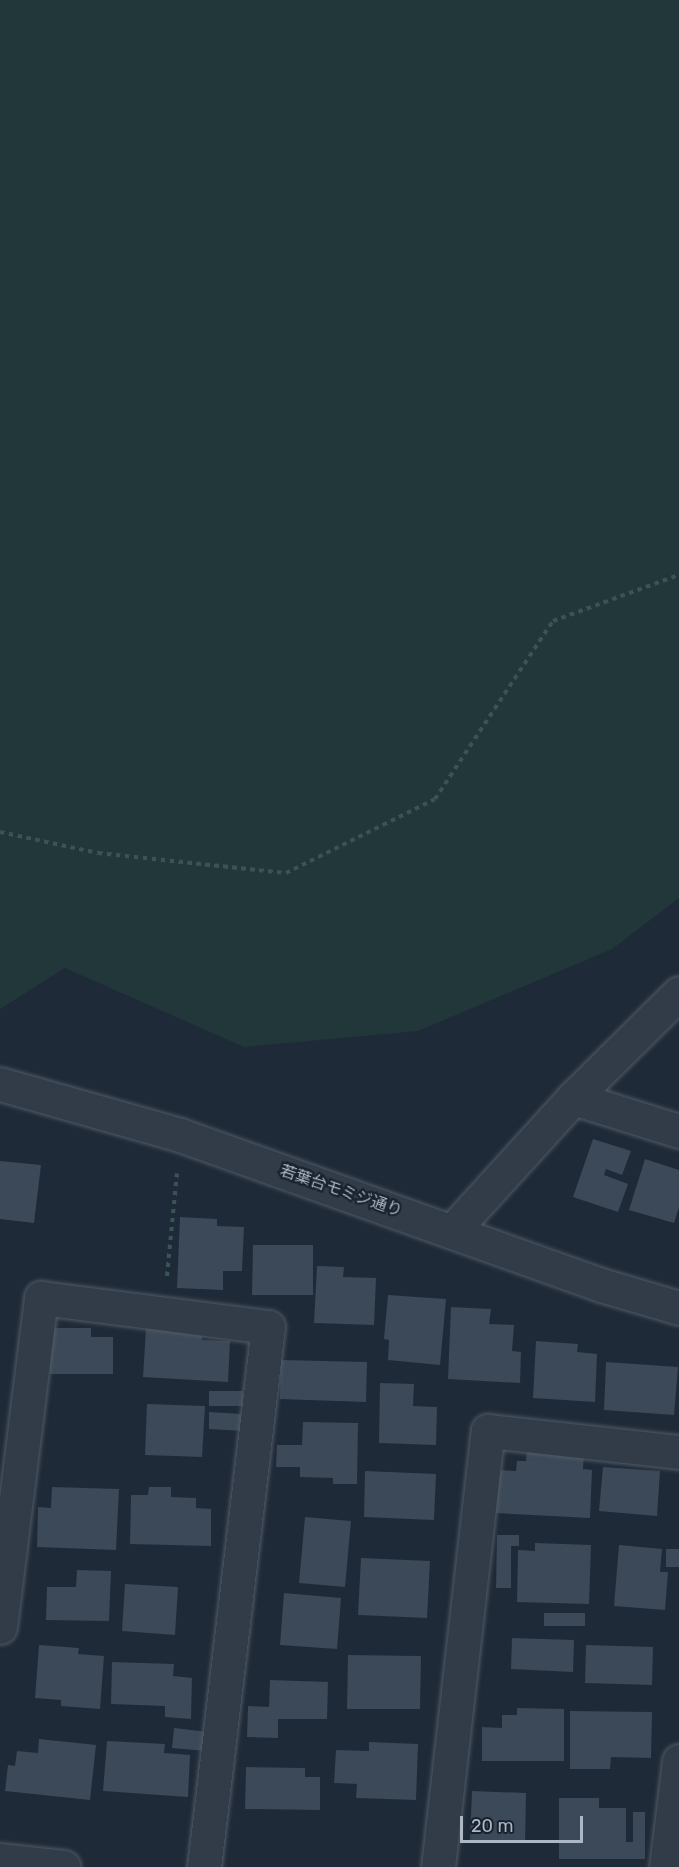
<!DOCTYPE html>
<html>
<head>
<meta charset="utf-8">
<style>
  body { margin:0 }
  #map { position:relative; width:679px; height:1867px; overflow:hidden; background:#1f2a38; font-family:Rubik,"Noto Sans JP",sans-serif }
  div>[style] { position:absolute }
  .green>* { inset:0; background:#213739 }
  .building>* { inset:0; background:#3b4958 }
  .path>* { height:4px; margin-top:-2px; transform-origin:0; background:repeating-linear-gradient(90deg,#3b5354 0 4.5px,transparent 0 9px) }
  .roads { filter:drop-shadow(0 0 2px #505a66) drop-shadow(0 0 2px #505a66) }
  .minor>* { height:33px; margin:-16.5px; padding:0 16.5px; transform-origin:16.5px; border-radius:16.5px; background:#323c49 }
  .tertiary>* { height:33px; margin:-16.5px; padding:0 16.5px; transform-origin:16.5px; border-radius:16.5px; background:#323c49 }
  span { translate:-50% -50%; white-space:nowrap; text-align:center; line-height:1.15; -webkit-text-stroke:4.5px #18212d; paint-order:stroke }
  .street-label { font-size:16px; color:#adb7c5 }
  .scale { position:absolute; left:460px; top:1816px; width:123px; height:27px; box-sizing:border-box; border:3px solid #adb7c5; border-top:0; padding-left:8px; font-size:18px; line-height:21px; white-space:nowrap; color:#adb7c5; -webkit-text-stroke:4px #18212d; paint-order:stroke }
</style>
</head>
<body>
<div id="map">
  <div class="green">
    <div style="clip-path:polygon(0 0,679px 0,679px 898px,612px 949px,418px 1031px,244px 1047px,65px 968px,0 1009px)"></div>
  </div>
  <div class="building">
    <div style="clip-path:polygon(593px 1139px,631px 1151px,622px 1175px,606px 1169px,604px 1175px,628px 1184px,618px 1212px,573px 1197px)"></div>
    <div style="clip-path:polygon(645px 1159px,679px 1170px,679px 1207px,674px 1223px,629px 1210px)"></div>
    <div style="clip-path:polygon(0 1161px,41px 1165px,34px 1223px,0 1219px)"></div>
    <div style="clip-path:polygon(180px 1217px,217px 1219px,217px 1226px,244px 1227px,242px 1271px,223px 1271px,223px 1290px,177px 1288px)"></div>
    <div style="clip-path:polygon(253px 1245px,313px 1245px,313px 1295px,252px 1295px)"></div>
    <div style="clip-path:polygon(317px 1266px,344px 1267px,343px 1277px,376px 1278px,374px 1325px,314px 1323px)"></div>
    <div style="clip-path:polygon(388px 1295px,446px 1299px,440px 1365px,388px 1360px,389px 1340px,384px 1339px)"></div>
    <div style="clip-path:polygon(451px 1307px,491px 1309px,489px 1324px,514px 1325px,512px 1351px,521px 1352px,520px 1383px,448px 1379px)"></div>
    <div style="clip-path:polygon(50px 1328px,91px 1328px,91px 1337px,113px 1337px,113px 1374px,50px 1374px)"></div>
    <div style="clip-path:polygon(146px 1328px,203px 1331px,202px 1340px,230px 1341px,228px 1382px,143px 1377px)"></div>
    <div style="clip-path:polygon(536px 1341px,578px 1344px,577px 1352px,597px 1354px,595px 1402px,533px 1398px)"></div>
    <div style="clip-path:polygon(281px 1360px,367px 1362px,366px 1402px,280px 1399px)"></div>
    <div style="clip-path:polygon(606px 1362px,678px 1367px,674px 1415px,604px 1410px)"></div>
    <div style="clip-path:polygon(380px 1383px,414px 1384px,413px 1406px,437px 1407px,436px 1445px,379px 1443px)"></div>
    <div style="clip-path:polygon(209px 1391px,243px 1391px,243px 1406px,209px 1406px)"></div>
    <div style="clip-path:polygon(147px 1404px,205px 1406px,202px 1457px,145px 1455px)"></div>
    <div style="clip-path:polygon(209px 1412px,243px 1414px,243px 1431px,209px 1429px)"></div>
    <div style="clip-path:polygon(303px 1422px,358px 1423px,357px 1484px,333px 1484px,333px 1478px,300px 1477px,300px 1467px,276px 1467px,277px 1445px,302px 1445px)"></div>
    <div style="clip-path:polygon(527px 1450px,584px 1453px,583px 1469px,592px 1470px,590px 1518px,496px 1513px,498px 1470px,516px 1471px,517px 1461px,526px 1461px)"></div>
    <div style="clip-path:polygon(603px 1467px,660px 1471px,657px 1516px,599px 1511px)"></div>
    <div style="clip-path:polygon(365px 1471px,436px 1474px,434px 1520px,364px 1517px)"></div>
    <div style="clip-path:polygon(52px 1487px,119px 1489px,116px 1550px,37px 1547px,38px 1507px,51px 1508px)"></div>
    <div style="clip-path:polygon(149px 1487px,171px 1487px,171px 1497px,196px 1498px,196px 1508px,211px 1509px,211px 1546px,130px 1544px,131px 1495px,148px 1495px)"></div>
    <div style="clip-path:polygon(305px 1517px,351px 1521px,345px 1587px,299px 1583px)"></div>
    <div style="clip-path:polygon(497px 1535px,519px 1535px,519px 1546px,511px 1546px,511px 1588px,496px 1588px)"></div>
    <div style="clip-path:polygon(535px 1543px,591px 1545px,589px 1604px,517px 1602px,518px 1550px,535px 1551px)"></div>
    <div style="clip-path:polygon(619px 1545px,662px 1549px,660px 1572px,668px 1572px,665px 1610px,614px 1606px)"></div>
    <div style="clip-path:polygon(666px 1549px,679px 1549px,679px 1567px,666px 1567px)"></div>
    <div style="clip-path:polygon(361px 1558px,430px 1561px,427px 1618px,358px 1615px)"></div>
    <div style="clip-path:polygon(77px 1570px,111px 1571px,109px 1621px,46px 1620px,47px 1587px,76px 1587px)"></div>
    <div style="clip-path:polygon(125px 1584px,178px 1587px,175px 1635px,122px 1631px)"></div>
    <div style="clip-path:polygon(284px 1593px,341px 1598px,337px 1649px,280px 1645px)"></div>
    <div style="clip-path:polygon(544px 1613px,585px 1613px,585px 1626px,544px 1626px)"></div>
    <div style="clip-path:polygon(512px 1638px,574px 1640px,573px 1672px,511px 1669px)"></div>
    <div style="clip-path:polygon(39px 1645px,79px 1648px,78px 1654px,104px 1656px,100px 1709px,61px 1706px,61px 1700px,35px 1698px)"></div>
    <div style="clip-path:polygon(586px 1645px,653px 1647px,652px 1685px,585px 1683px)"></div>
    <div style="clip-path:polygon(348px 1655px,421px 1656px,420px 1709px,347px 1709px)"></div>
    <div style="clip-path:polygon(112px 1662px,174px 1664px,173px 1676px,192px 1678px,191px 1719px,165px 1717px,165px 1706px,111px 1704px)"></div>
    <div style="clip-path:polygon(270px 1680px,328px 1682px,327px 1719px,278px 1719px,278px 1738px,247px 1737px,248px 1706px,269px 1707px)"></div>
    <div style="clip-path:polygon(517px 1708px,564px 1709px,564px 1761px,482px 1761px,482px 1727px,502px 1728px,502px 1715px,517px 1715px)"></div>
    <div style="clip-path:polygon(570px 1711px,652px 1712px,651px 1758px,611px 1757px,610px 1769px,570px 1769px)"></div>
    <div style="clip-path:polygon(174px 1728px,208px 1732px,206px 1751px,172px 1748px)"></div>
    <div style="clip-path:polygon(39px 1739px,96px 1745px,90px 1800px,5px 1791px,8px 1765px,15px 1766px,17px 1751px,38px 1753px)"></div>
    <div style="clip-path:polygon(107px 1741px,165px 1744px,164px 1753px,190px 1755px,188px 1797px,103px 1791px)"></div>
    <div style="clip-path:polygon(369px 1742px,418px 1744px,416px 1800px,356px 1798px,357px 1784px,334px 1783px,336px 1750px,369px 1751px)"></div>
    <div style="clip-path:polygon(246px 1767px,305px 1768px,305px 1777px,320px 1777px,320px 1810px,245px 1809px)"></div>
    <div style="clip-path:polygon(472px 1791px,526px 1793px,525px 1843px,470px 1841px)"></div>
    <div style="clip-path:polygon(559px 1798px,599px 1798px,599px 1808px,626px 1808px,626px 1842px,633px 1842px,633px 1812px,645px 1812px,645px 1859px,559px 1859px)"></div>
  </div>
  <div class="path">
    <div style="left:0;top:832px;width:100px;rotate:12.1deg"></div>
    <div style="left:98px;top:853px;width:189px;rotate:6.1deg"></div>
    <div style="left:286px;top:873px;width:166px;rotate:-26.4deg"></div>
    <div style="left:435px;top:799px;width:214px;rotate:-56.5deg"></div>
    <div style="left:553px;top:621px;width:134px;rotate:-20.1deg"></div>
    <div style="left:167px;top:1276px;width:103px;rotate:-84.5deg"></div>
  </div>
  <div class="roads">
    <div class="minor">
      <div style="left:573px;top:1098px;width:111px;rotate:17.3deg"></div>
      <div style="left:0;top:1627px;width:332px;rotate:-82.9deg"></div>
      <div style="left:41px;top:1298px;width:229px;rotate:7.3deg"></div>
      <div style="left:268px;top:1327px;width:544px;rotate:96.76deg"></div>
      <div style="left:438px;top:1867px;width:439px;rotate:-83.5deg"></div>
      <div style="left:488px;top:1431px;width:192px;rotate:6.3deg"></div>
      <div style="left:666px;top:1867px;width:107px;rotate:-83deg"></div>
    </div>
    <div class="tertiary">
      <div style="left:0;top:1084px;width:187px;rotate:15.8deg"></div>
      <div style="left:180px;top:1135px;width:447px;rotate:19.6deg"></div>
      <div style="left:601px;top:1285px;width:81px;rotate:16.4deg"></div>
      <div style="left:453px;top:1230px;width:178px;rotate:-47.7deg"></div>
      <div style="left:573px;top:1098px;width:149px;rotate:-44.7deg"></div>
      <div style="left:0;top:1860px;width:64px;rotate:6.2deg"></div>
    </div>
  </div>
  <div class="street-label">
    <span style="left:341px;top:1191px;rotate:19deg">若葉台モミジ通り</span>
  </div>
  <div class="scale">20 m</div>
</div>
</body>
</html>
